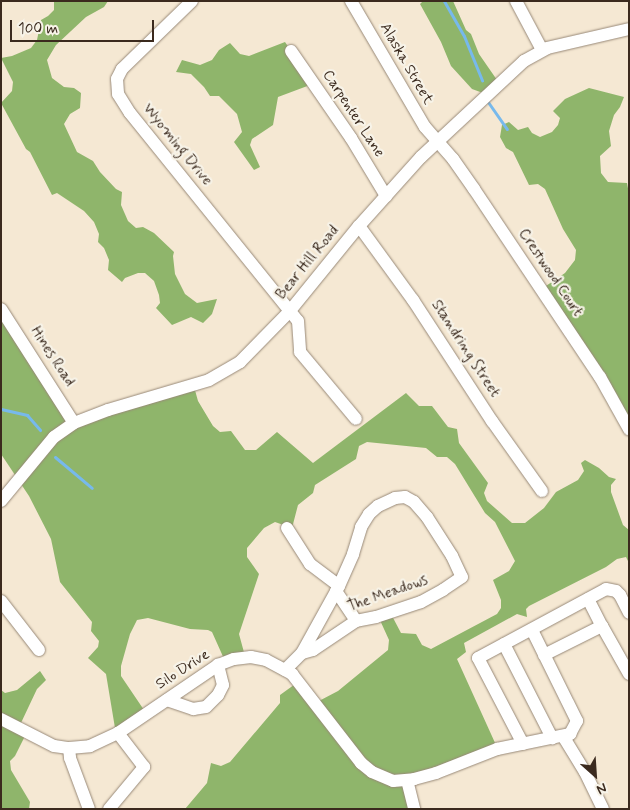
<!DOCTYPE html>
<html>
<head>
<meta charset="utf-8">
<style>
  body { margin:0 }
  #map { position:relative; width:630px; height:810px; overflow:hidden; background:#f5e8d3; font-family:Mynerve,sans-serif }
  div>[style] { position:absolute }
  .forest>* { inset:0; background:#8fb56b }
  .stream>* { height:3px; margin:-1.5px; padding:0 1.5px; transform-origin:1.5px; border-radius:1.5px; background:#77b9ec }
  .roads { filter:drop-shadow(0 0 1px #988978) drop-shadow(0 0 1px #988978) }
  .minor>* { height:12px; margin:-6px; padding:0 6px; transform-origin:6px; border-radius:6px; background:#fff }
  span { translate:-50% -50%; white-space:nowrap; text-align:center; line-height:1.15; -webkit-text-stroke:4.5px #f7f3e8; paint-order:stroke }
  .street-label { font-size:15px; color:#3b2a1e }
  .frame { position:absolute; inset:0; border:2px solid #3b2a1e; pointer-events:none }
  .north { position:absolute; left:570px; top:750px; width:50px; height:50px; -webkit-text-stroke:4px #f7f3e8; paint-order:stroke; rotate:154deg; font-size:14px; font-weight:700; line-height:20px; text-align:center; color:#3b2a1e }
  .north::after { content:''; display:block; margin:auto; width:18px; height:22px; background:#3b2a1e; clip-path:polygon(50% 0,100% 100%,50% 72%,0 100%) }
  .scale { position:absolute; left:10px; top:20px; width:144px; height:22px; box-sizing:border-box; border:2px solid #3b2a1e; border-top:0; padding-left:6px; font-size:15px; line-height:18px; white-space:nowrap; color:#3b2a1e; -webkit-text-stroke:4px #f7f3e8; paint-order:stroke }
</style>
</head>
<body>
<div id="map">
  <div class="forest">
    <div style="clip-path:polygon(54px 1px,108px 1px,104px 7px,86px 17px,56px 45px,47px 60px,52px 78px,64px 87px,74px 88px,81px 93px,80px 108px,70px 114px,64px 124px,77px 152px,93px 161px,100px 172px,116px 189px,122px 192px,121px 205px,128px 221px,136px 228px,143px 227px,154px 233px,174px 252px,173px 256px,175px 274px,185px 294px,197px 303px,217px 299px,212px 314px,203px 323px,191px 317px,172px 325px,156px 308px,160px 303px,159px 295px,154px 281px,145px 273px,138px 273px,125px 278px,122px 282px,108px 270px,109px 260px,104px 248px,98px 242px,99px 234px,94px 222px,84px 211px,57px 193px,52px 195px,30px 152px,26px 149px,1px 103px,12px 91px,13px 82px,1px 58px,12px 56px,31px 48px,37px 40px,41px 20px,48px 16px,54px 10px)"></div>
    <div style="clip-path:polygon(423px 1px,453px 1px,466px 30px,471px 34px,479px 54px,497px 80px,483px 93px,472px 89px,451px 66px,441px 42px,420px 4px)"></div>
    <div style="clip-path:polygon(285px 42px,309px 77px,310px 85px,278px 97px,273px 125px,252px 139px,250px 145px,260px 167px,254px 170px,234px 142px,242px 132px,237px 114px,219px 96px,210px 96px,204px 87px,191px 74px,176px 72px,182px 60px,200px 65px,212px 60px,219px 50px,230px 43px,240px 54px,249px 56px)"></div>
    <div style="clip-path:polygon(589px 88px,624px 97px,620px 107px,614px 115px,609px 131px,611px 146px,600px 156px,601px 173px,608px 182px,627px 183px,629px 194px,629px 424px,543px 288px,565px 273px,575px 260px,576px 250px,563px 229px,545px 189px,538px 184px,529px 185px,513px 152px,506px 148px,500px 137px,502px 125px,509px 122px,518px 130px,528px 127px,532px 133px,540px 137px,552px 132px,558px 125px,560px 118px,553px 111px,565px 99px)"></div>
    <div style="clip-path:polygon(8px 318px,72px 418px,193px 383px,198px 401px,213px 426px,220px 432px,231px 431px,245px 450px,256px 450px,277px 432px,313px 463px,406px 393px,419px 406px,432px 406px,448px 427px,457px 429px,459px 443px,488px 483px,484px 493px,487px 501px,512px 523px,525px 523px,544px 508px,556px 492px,578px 480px,584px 471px,581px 463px,585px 460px,599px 468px,609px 477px,616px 479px,611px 485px,611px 492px,623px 525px,629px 530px,629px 563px,626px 557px,617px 559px,606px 567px,529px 606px,526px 609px,527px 617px,517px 614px,464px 643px,466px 652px,457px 659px,496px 745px,404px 778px,413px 809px,185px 809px,207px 783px,211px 763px,221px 766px,230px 762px,280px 703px,280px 695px,298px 682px,317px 702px,338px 691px,388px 650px,389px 640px,379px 618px,391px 614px,401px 633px,416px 634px,422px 645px,431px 649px,497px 614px,501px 608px,501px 600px,493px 580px,509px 571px,515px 561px,495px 522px,485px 513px,455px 464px,447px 457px,437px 457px,426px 448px,367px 442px,359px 446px,356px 459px,315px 485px,313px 493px,298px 505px,292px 528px,275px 522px,264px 528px,247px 548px,247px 557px,259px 574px,239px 634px,245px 656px,225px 661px,212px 632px,208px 630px,190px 629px,148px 618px,137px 620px,130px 634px,121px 666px,121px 676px,144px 710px,115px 728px,106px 674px,88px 658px,98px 647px,99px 641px,91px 631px,92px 622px,60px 582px,51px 539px,29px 496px,1px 454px,1px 322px)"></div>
    <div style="clip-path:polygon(40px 671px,46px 680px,37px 689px,20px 725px,26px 734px,15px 756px,10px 761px,11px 770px,30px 802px,29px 809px,1px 809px,1px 690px,5px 693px,17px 690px)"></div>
  </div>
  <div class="stream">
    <div style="left:444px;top:1px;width:40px;rotate:60.3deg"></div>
    <div style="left:464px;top:36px;width:48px;rotate:67.8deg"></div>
    <div style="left:488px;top:102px;width:33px;rotate:55deg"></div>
    <div style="left:1px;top:409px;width:27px;rotate:13deg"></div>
    <div style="left:27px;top:415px;width:20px;rotate:49deg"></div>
    <div style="left:55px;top:457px;width:48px;rotate:40deg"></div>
  </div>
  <div class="roads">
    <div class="minor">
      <div style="left:192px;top:1px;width:98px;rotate:135.8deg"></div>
      <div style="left:122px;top:69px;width:11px;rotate:117deg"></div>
      <div style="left:117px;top:79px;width:15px;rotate:86deg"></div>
      <div style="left:118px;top:94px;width:22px;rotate:58deg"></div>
      <div style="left:130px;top:113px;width:267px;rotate:51.1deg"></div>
      <div style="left:298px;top:321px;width:31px;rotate:86deg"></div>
      <div style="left:300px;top:352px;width:87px;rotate:50.1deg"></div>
      <div style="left:351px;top:1px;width:146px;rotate:59.6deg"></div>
      <div style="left:425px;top:127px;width:43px;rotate:48.8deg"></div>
      <div style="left:453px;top:159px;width:37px;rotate:55deg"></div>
      <div style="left:474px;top:189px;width:226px;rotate:56.2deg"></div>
      <div style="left:600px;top:377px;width:60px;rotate:60.9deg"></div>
      <div style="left:516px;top:1px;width:55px;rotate:62deg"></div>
      <div style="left:291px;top:51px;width:106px;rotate:55.4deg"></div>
      <div style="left:351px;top:138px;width:68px;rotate:58.9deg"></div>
      <div style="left:359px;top:226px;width:92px;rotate:53.9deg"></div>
      <div style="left:413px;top:300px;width:145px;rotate:56.9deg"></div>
      <div style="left:492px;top:421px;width:86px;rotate:54.5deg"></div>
      <div style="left:1px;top:309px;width:135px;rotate:57.4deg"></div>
      <div style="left:1px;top:501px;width:83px;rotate:-50.4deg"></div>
      <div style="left:54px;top:437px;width:24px;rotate:-35deg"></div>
      <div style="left:74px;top:423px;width:36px;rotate:-21deg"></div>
      <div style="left:108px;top:410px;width:105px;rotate:-16.5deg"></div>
      <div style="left:209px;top:380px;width:36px;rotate:-30deg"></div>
      <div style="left:240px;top:362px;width:70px;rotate:-45.6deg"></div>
      <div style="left:289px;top:312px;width:111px;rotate:-50.9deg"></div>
      <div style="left:359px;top:226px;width:93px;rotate:-48.1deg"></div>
      <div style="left:421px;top:157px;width:141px;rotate:-43deg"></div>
      <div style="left:524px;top:61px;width:26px;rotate:-29deg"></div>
      <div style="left:547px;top:48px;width:84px;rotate:-13deg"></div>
      <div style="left:287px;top:528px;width:43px;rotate:57.4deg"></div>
      <div style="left:310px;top:564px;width:36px;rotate:37deg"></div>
      <div style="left:336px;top:591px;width:36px;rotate:56deg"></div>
      <div style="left:588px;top:599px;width:30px;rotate:63deg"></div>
      <div style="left:1px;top:601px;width:62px;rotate:52.2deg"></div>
      <div style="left:504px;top:644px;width:106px;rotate:62.9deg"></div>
      <div style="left:544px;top:655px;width:65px;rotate:-26.6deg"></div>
      <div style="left:602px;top:626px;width:55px;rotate:60.6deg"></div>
      <div style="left:285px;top:670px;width:24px;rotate:-45deg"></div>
      <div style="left:302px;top:653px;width:77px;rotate:-61.1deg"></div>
      <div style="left:339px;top:586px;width:35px;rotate:-66deg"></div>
      <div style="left:353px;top:554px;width:28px;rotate:-73deg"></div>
      <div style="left:361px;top:527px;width:15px;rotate:-58deg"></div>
      <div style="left:369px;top:514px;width:12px;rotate:-42deg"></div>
      <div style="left:378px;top:506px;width:19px;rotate:-25deg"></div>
      <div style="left:395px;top:498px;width:10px;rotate:-6deg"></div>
      <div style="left:405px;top:497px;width:10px;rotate:29deg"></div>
      <div style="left:414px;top:502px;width:20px;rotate:49deg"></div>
      <div style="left:427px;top:517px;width:46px;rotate:57.3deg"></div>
      <div style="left:452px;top:556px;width:23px;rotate:65deg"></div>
      <div style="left:462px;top:577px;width:23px;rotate:146deg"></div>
      <div style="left:443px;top:590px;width:25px;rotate:151deg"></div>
      <div style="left:421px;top:602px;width:47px;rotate:161.6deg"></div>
      <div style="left:376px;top:617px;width:20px;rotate:169deg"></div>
      <div style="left:356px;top:621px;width:52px;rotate:146deg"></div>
      <div style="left:313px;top:650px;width:11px;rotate:165deg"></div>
      <div style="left:167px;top:700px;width:28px;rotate:19deg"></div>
      <div style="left:193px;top:709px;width:13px;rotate:-9deg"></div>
      <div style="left:206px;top:707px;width:17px;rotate:-45deg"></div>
      <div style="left:218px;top:695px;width:11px;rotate:-63deg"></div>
      <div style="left:223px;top:685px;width:21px;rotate:-104deg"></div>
      <div style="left:1px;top:719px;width:59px;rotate:27deg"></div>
      <div style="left:54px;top:746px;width:15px;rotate:8deg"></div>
      <div style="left:69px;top:748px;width:21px;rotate:-5deg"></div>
      <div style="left:90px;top:746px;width:31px;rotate:-25deg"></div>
      <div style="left:118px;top:733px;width:121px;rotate:-34.2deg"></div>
      <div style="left:218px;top:665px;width:17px;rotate:-21deg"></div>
      <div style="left:234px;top:659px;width:17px;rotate:-7deg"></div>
      <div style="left:251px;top:657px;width:15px;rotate:11deg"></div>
      <div style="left:266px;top:660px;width:30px;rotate:28deg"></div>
      <div style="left:292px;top:674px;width:113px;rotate:52.2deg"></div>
      <div style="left:361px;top:763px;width:14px;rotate:39deg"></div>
      <div style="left:372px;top:772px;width:23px;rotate:23deg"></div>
      <div style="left:393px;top:781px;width:21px;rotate:-5deg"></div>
      <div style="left:414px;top:779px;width:23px;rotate:-15deg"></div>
      <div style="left:436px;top:773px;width:66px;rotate:-21.5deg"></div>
      <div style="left:497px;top:749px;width:75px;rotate:-11.6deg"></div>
      <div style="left:570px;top:734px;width:15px;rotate:-62deg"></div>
      <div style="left:577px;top:721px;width:102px;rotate:-116.3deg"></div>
      <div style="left:563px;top:736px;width:42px;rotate:58.6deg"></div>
      <div style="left:585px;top:772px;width:41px;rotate:64.1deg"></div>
      <div style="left:523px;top:744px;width:97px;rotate:-117.6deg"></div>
      <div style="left:478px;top:658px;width:145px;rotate:-28.3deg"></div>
      <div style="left:606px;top:589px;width:10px;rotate:11deg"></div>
      <div style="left:616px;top:591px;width:6px;rotate:45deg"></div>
      <div style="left:620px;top:595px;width:20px;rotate:63deg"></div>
      <div style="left:69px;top:748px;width:10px;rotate:84deg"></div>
      <div style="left:70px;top:758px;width:54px;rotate:69.6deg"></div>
      <div style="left:407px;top:780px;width:30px;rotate:76deg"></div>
      <div style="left:109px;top:809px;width:55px;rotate:-50.2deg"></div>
      <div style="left:144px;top:767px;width:43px;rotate:-127.4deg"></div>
    </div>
  </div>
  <div class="street-label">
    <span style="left:406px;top:64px;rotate:60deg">Alaska Street</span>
    <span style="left:353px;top:114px;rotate:57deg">Carpenter Lane</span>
    <span style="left:177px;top:145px;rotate:51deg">Wyoming Drive</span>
    <span style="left:308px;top:263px;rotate:-51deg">Bear Hill Road</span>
    <span style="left:550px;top:273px;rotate:56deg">Crestwood Court</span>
    <span style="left:465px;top:349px;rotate:57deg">Standring Street</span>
    <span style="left:52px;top:357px;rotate:57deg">Hines Road</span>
    <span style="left:388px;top:594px;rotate:-20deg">The Meadows</span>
    <span style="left:183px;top:670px;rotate:-33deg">Silo Drive</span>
  </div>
  <div class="frame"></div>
  <div class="north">N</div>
  <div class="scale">100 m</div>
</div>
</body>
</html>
